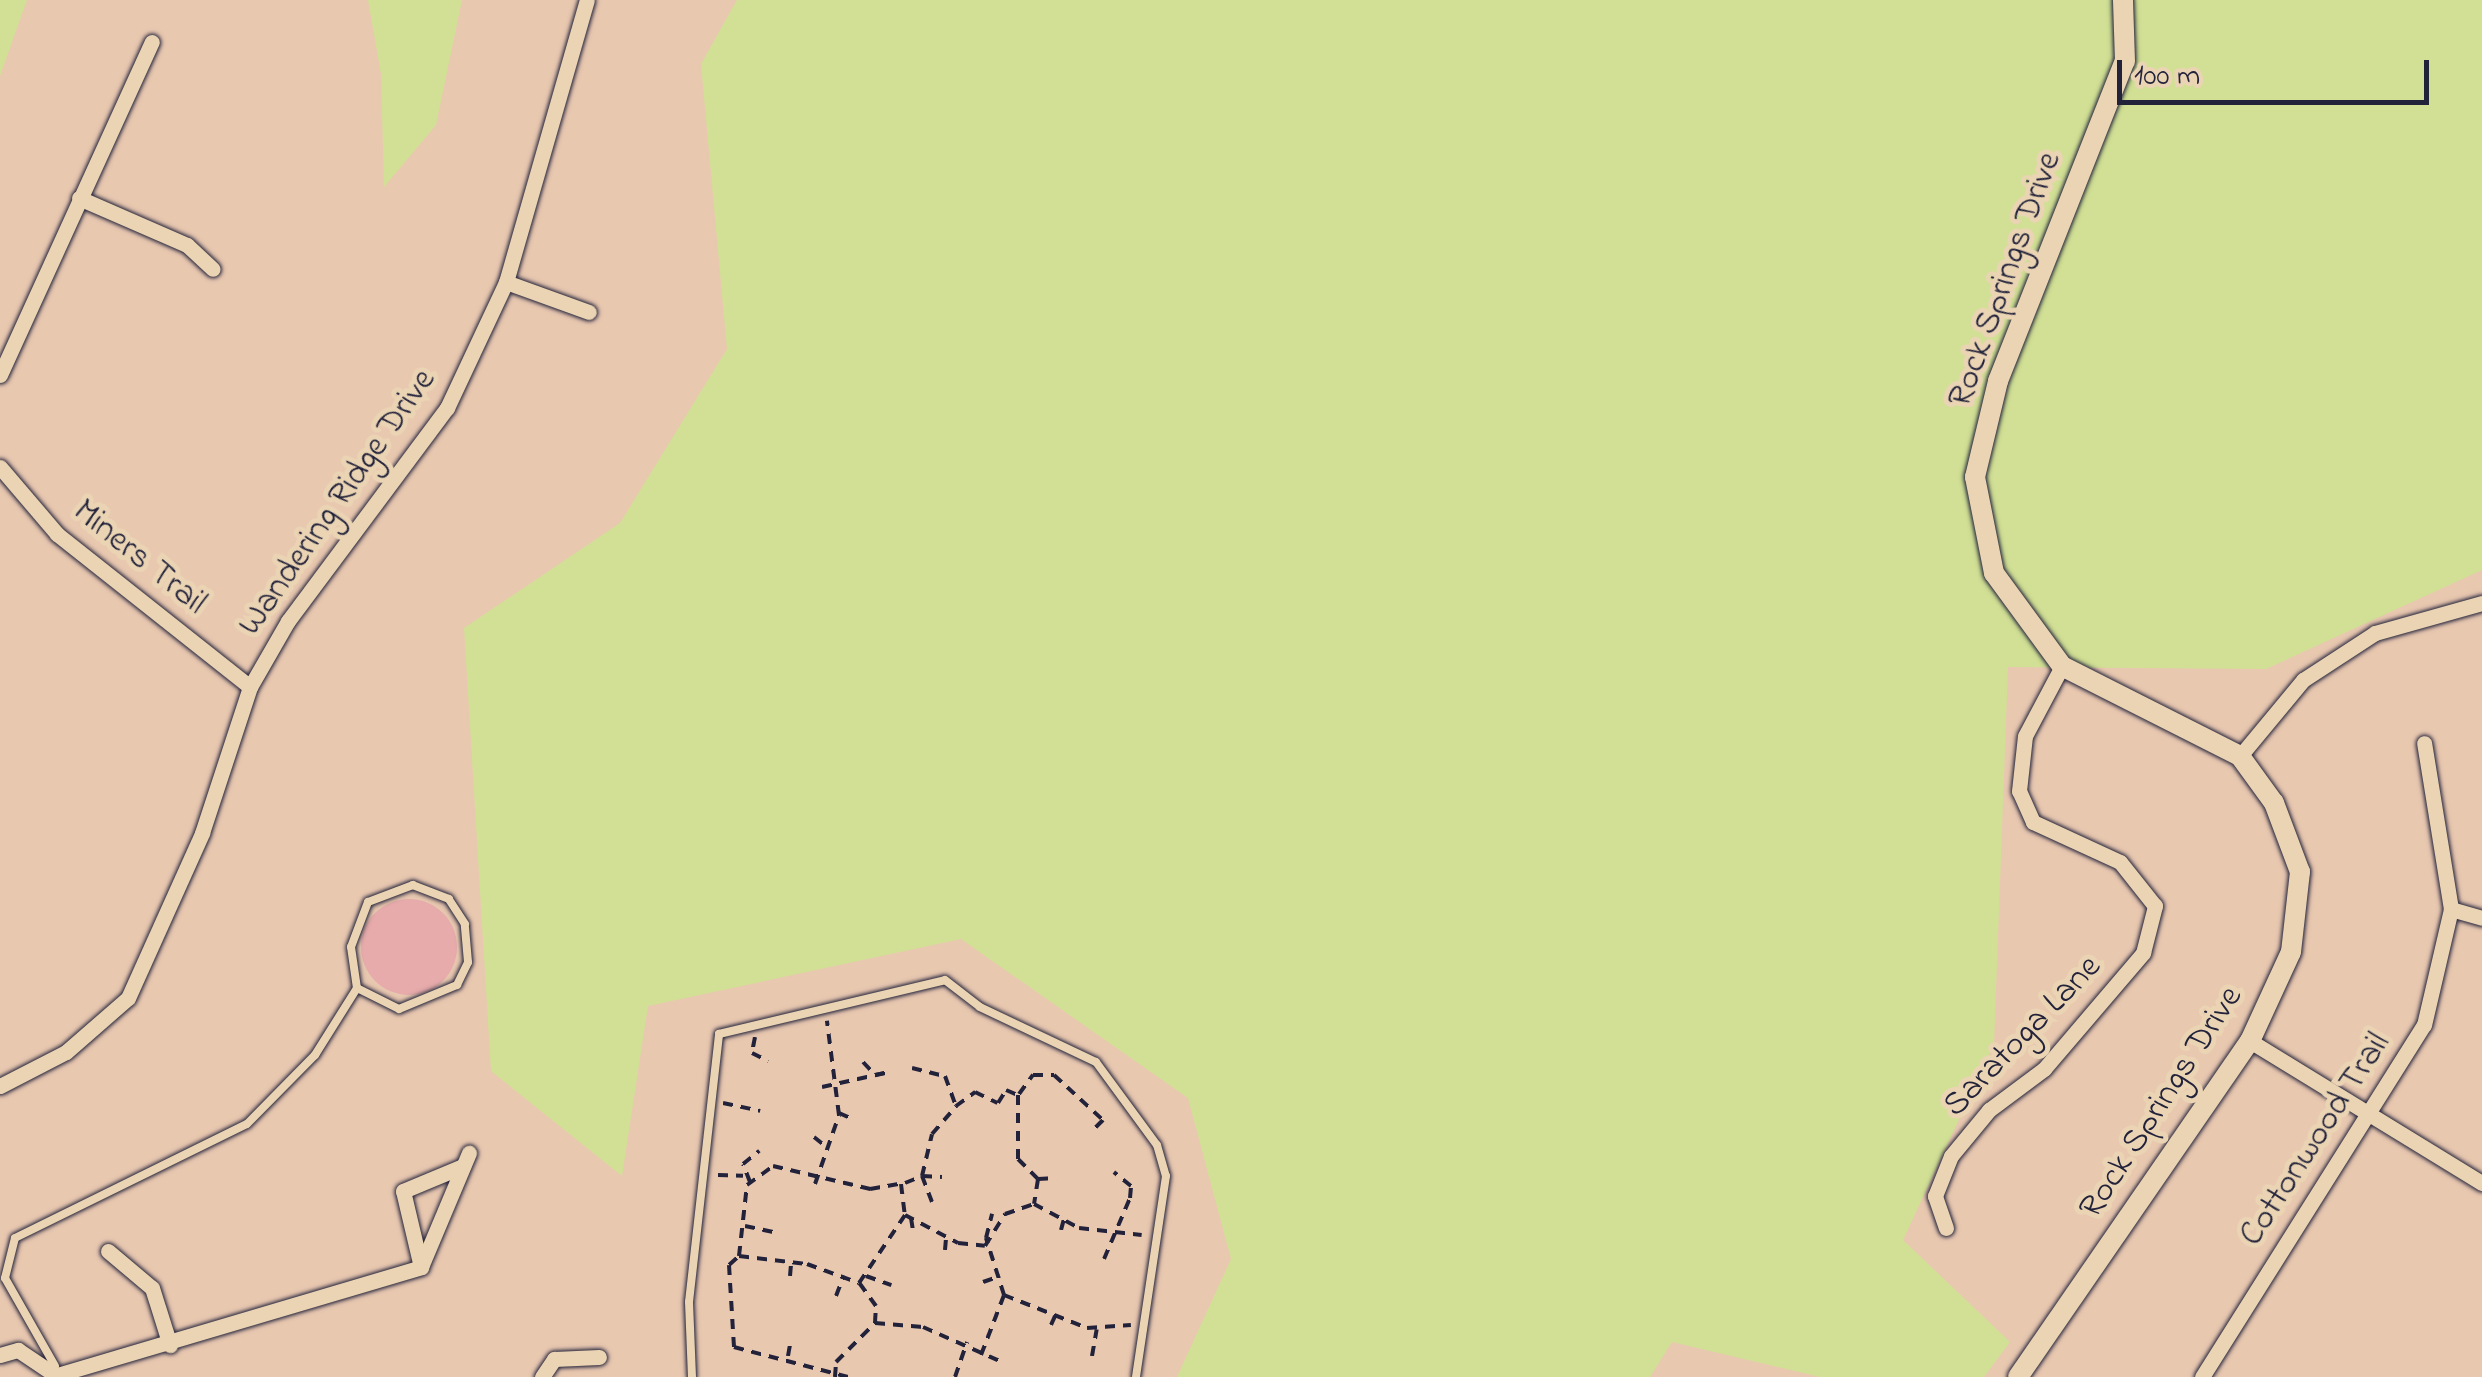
<!DOCTYPE html>
<html>
<head>
<meta charset="utf-8">
<style>
  body { margin:0 }
  #map { position:relative; width:2482px; height:1377px; overflow:hidden; background:#e9c8b0; font-family:"Indie Flower",sans-serif }
  div>[style] { position:absolute }
  .green>* { inset:0; background:#d1e094 }
  .building>* { inset:0; background:#e6abaa }
  .round { border-radius:50% }
  .path>* { height:4px; margin-top:-2px; transform-origin:0; background:repeating-linear-gradient(90deg,#22223b 0 10px,transparent 0 18px) }
  .roads { filter:drop-shadow(0 0 2px #22223b) drop-shadow(0 0 2px #22223b) }
  .service>* { height:8px; margin:-4px; padding:0 4px; transform-origin:4px; border-radius:4px; background:#ead4b3 }
  .minor>* { height:15px; margin:-7.5px; padding:0 7.5px; transform-origin:7.5px; border-radius:7.5px; background:#ead4b3 }
  .tertiary>* { height:20px; margin:-10px; padding:0 10px; transform-origin:10px; border-radius:10px; background:#ead4b3 }
  span { translate:-50% -50%; white-space:nowrap; text-align:center; line-height:1.15; -webkit-text-stroke:10px #ead4b3; paint-order:stroke }
  .street-label { font-size:35px; color:#22223b }
  .scale { position:absolute; left:2117px; top:60px; width:312px; height:45px; box-sizing:border-box; border:5px solid #22223b; border-top:0; padding-left:12px; font-size:30px; line-height:35px; white-space:nowrap; color:#22223b; -webkit-text-stroke:8px #ead4b3; paint-order:stroke }
</style>
</head>
<body>
<div id="map">
  <div class="green">
    <div style="clip-path:polygon(0 0,27px 0,0 76px)"></div>
    <div style="clip-path:polygon(368px 0,462px 0,436px 125px,384px 187px,381px 74px)"></div>
    <div style="clip-path:polygon(737px 0,2482px 0,2482px 570px,2266px 669px,2008px 667px,1994px 1044px,1903px 1240px,2010px 1342px,1984px 1377px,1820px 1377px,1672px 1342px,1650px 1377px,1177px 1377px,1231px 1259px,1188px 1098px,961px 939px,648px 1006px,622px 1176px,491px 1071px,464px 628px,620px 523px,727px 349px,701px 64px)"></div>
  </div>
  <div class="building">
    <div class="round" style="left:361px;top:899px;width:96px;height:96px"></div>
  </div>
  <div class="path">
    <div style="left:755px;top:1037px;width:16px;rotate:101deg"></div>
    <div style="left:752px;top:1053px;width:18px;rotate:27deg"></div>
    <div style="left:863px;top:1062px;width:18px;rotate:47deg"></div>
    <div style="left:875px;top:1075px;width:14px;rotate:-12deg"></div>
    <div style="left:912px;top:1068px;width:34px;rotate:14deg"></div>
    <div style="left:945px;top:1076px;width:32px;rotate:70deg"></div>
    <div style="left:822px;top:1087px;width:69px;rotate:-12.6deg"></div>
    <div style="left:1019px;top:1094px;width:24px;rotate:-54deg"></div>
    <div style="left:1033px;top:1075px;width:21px"></div>
    <div style="left:1054px;top:1075px;width:67px;rotate:42.6deg"></div>
    <div style="left:1103px;top:1120px;width:11px;rotate:135deg"></div>
    <div style="left:723px;top:1103px;width:38px;rotate:12deg"></div>
    <div style="left:839px;top:1113px;width:17px;rotate:24deg"></div>
    <div style="left:814px;top:1137px;width:14px;rotate:39deg"></div>
    <div style="left:718px;top:1175px;width:25px;rotate:2deg"></div>
    <div style="left:1038px;top:1179px;width:18px;rotate:-3deg"></div>
    <div style="left:750px;top:1182px;width:19px;rotate:-111deg"></div>
    <div style="left:743px;top:1164px;width:21px;rotate:-39deg"></div>
    <div style="left:815px;top:1184px;width:73px;rotate:-70.8deg"></div>
    <div style="left:839px;top:1115px;width:95px;rotate:-97.3deg"></div>
    <div style="left:901px;top:1184px;width:31px;rotate:83deg"></div>
    <div style="left:905px;top:1215px;width:60px;rotate:27.8deg"></div>
    <div style="left:958px;top:1243px;width:27px;rotate:6deg"></div>
    <div style="left:985px;top:1246px;width:38px;rotate:-58deg"></div>
    <div style="left:1005px;top:1214px;width:31px;rotate:-19deg"></div>
    <div style="left:932px;top:1202px;width:28px;rotate:-111deg"></div>
    <div style="left:922px;top:1176px;width:20px;rotate:3deg"></div>
    <div style="left:911px;top:1218px;width:12px;rotate:81deg"></div>
    <div style="left:745px;top:1226px;width:30px;rotate:12deg"></div>
    <div style="left:1061px;top:1230px;width:11px;rotate:-75deg"></div>
    <div style="left:945px;top:1250px;width:11px;rotate:-85deg"></div>
    <div style="left:739px;top:1256px;width:68px;rotate:6.7deg"></div>
    <div style="left:807px;top:1264px;width:55px;rotate:20.1deg"></div>
    <div style="left:859px;top:1283px;width:82px;rotate:-55.9deg"></div>
    <div style="left:1104px;top:1259px;width:66px;rotate:-66.9deg"></div>
    <div style="left:1130px;top:1198px;width:12px;rotate:-85deg"></div>
    <div style="left:1131px;top:1186px;width:22px;rotate:-141deg"></div>
    <div style="left:790px;top:1276px;width:12px;rotate:-85deg"></div>
    <div style="left:866px;top:1276px;width:27px;rotate:20deg"></div>
    <div style="left:983px;top:1282px;width:18px;rotate:-19deg"></div>
    <div style="left:1004px;top:1295px;width:89px;rotate:21.7deg"></div>
    <div style="left:1087px;top:1328px;width:44px;rotate:-3.9deg"></div>
    <div style="left:836px;top:1296px;width:22px;rotate:-69deg"></div>
    <div style="left:875px;top:1323px;width:48px;rotate:4.8deg"></div>
    <div style="left:923px;top:1327px;width:86px;rotate:23.9deg"></div>
    <div style="left:1051px;top:1325px;width:10px;rotate:-66deg"></div>
    <div style="left:981px;top:1355px;width:64px;rotate:-69deg"></div>
    <div style="left:1004px;top:1295px;width:60px;rotate:-107.5deg"></div>
    <div style="left:986px;top:1238px;width:25px;rotate:-76deg"></div>
    <div style="left:788px;top:1356px;width:11px;rotate:-80deg"></div>
    <div style="left:1092px;top:1356px;width:27px;rotate:-80deg"></div>
    <div style="left:835px;top:1377px;width:15px;rotate:-86deg"></div>
    <div style="left:836px;top:1362px;width:55px;rotate:-45deg"></div>
    <div style="left:875px;top:1323px;width:17px;rotate:-87deg"></div>
    <div style="left:876px;top:1306px;width:29px;rotate:-126deg"></div>
    <div style="left:848px;top:1377px;width:118px;rotate:-165.3deg"></div>
    <div style="left:734px;top:1347px;width:82px;rotate:-93.5deg"></div>
    <div style="left:729px;top:1265px;width:13px;rotate:-42deg"></div>
    <div style="left:739px;top:1256px;width:71px;rotate:-83.6deg"></div>
    <div style="left:747px;top:1185px;width:32px;rotate:-36deg"></div>
    <div style="left:773px;top:1166px;width:100px;rotate:13.3deg"></div>
    <div style="left:870px;top:1189px;width:36px;rotate:-10deg"></div>
    <div style="left:905px;top:1183px;width:18px;rotate:-22deg"></div>
    <div style="left:922px;top:1176px;width:43px;rotate:-76.6deg"></div>
    <div style="left:932px;top:1134px;width:37px;rotate:-49deg"></div>
    <div style="left:956px;top:1106px;width:24px;rotate:-36deg"></div>
    <div style="left:975px;top:1092px;width:25px;rotate:26deg"></div>
    <div style="left:998px;top:1103px;width:15px;rotate:-58deg"></div>
    <div style="left:1006px;top:1090px;width:13px;rotate:23deg"></div>
    <div style="left:1018px;top:1095px;width:64px;rotate:90deg"></div>
    <div style="left:1018px;top:1159px;width:28px;rotate:45deg"></div>
    <div style="left:1038px;top:1179px;width:25px;rotate:99deg"></div>
    <div style="left:1034px;top:1204px;width:51px;rotate:28.1deg"></div>
    <div style="left:1079px;top:1228px;width:63px;rotate:6.3deg"></div>
    <div style="left:955px;top:1377px;width:37px;rotate:-71deg"></div>
  </div>
  <div class="roads">
    <div class="service">
      <div style="left:55px;top:1366px;width:101px;rotate:-119.6deg"></div>
      <div style="left:5px;top:1278px;width:41px;rotate:-76deg"></div>
      <div style="left:15px;top:1238px;width:258px;rotate:-26.2deg"></div>
      <div style="left:247px;top:1124px;width:97px;rotate:-45.4deg"></div>
      <div style="left:315px;top:1055px;width:79px;rotate:-57.9deg"></div>
      <div style="left:357px;top:988px;width:47px;rotate:26.6deg"></div>
      <div style="left:399px;top:1009px;width:63px;rotate:-22.5deg"></div>
      <div style="left:457px;top:985px;width:25px;rotate:-64deg"></div>
      <div style="left:468px;top:962px;width:38px;rotate:-95deg"></div>
      <div style="left:465px;top:924px;width:30px;rotate:-123deg"></div>
      <div style="left:449px;top:899px;width:39px;rotate:-159deg"></div>
      <div style="left:413px;top:885px;width:48px;rotate:159.3deg"></div>
      <div style="left:368px;top:902px;width:48px;rotate:110.7deg"></div>
      <div style="left:351px;top:947px;width:41px;rotate:81.7deg"></div>
      <div style="left:692px;top:1377px;width:75px;rotate:-92.3deg"></div>
      <div style="left:689px;top:1302px;width:270px;rotate:-83.6deg"></div>
      <div style="left:719px;top:1034px;width:232px;rotate:-13.4deg"></div>
      <div style="left:945px;top:980px;width:44px;rotate:37.6deg"></div>
      <div style="left:980px;top:1007px;width:128px;rotate:25.4deg"></div>
      <div style="left:1096px;top:1062px;width:103px;rotate:53.7deg"></div>
      <div style="left:1157px;top:1145px;width:32px;rotate:74deg"></div>
      <div style="left:1166px;top:1176px;width:203px;rotate:98.5deg"></div>
    </div>
    <div class="minor">
      <div style="left:79px;top:198px;width:118px;rotate:23.5deg"></div>
      <div style="left:187px;top:245px;width:35px;rotate:43deg"></div>
      <div style="left:506px;top:282px;width:88px;rotate:19.9deg"></div>
      <div style="left:0;top:375px;width:366px;rotate:-65.5deg"></div>
      <div style="left:0;top:467px;width:88px;rotate:49.6deg"></div>
      <div style="left:57px;top:534px;width:246px;rotate:38.4deg"></div>
      <div style="left:2240px;top:756px;width:99px;rotate:-50.3deg"></div>
      <div style="left:2303px;top:680px;width:86px;rotate:-33.1deg"></div>
      <div style="left:2375px;top:633px;width:111px;rotate:-15.7deg"></div>
      <div style="left:2451px;top:909px;width:32px;rotate:16deg"></div>
      <div style="left:2250px;top:1041px;width:272px;rotate:31.5deg"></div>
      <div style="left:0;top:1086px;width:74px;rotate:-27.3deg"></div>
      <div style="left:66px;top:1052px;width:82px;rotate:-41.1deg"></div>
      <div style="left:128px;top:998px;width:181px;rotate:-65.8deg"></div>
      <div style="left:202px;top:833px;width:154px;rotate:-71.8deg"></div>
      <div style="left:250px;top:687px;width:76px;rotate:-60.1deg"></div>
      <div style="left:288px;top:621px;width:266px;rotate:-53.3deg"></div>
      <div style="left:447px;top:408px;width:139px;rotate:-64.9deg"></div>
      <div style="left:506px;top:282px;width:293px;rotate:-74deg"></div>
      <div style="left:1946px;top:1228px;width:34px;rotate:-109deg"></div>
      <div style="left:1935px;top:1196px;width:43px;rotate:-68.2deg"></div>
      <div style="left:1951px;top:1156px;width:60px;rotate:-50.4deg"></div>
      <div style="left:1989px;top:1110px;width:69px;rotate:-36.7deg"></div>
      <div style="left:2044px;top:1069px;width:153px;rotate:-49.5deg"></div>
      <div style="left:2143px;top:953px;width:49px;rotate:-75.7deg"></div>
      <div style="left:2155px;top:906px;width:56px;rotate:-128.5deg"></div>
      <div style="left:2120px;top:862px;width:96px;rotate:-155.3deg"></div>
      <div style="left:2033px;top:822px;width:34px;rotate:-114deg"></div>
      <div style="left:2019px;top:791px;width:55px;rotate:-83.8deg"></div>
      <div style="left:2025px;top:736px;width:79px;rotate:-62.1deg"></div>
      <div style="left:108px;top:1251px;width:57px;rotate:40.1deg"></div>
      <div style="left:152px;top:1288px;width:60px;rotate:72.5deg"></div>
      <div style="left:421px;top:1267px;width:78px;rotate:-103.3deg"></div>
      <div style="left:403px;top:1191px;width:65px;rotate:-22.6deg"></div>
      <div style="left:0;top:1355px;width:19px;rotate:-16deg"></div>
      <div style="left:18px;top:1350px;width:48px;rotate:34deg"></div>
      <div style="left:57px;top:1375px;width:380px;rotate:-16.5deg"></div>
      <div style="left:421px;top:1267px;width:124px;rotate:-67.2deg"></div>
      <div style="left:542px;top:1377px;width:22px;rotate:-56deg"></div>
      <div style="left:554px;top:1359px;width:45px;rotate:-2.5deg"></div>
      <div style="left:2202px;top:1377px;width:416px;rotate:-57.8deg"></div>
      <div style="left:2424px;top:1025px;width:119px;rotate:-76.9deg"></div>
      <div style="left:2451px;top:909px;width:168px;rotate:-99.2deg"></div>
    </div>
    <div class="tertiary">
      <div style="left:2018px;top:1377px;width:408px;rotate:-55.4deg"></div>
      <div style="left:2250px;top:1041px;width:98px;rotate:-65.3deg"></div>
      <div style="left:2291px;top:952px;width:81px;rotate:-83.6deg"></div>
      <div style="left:2300px;top:872px;width:74px;rotate:-110.6deg"></div>
      <div style="left:2274px;top:803px;width:58px;rotate:-125.9deg"></div>
      <div style="left:2240px;top:756px;width:199px;rotate:-153.2deg"></div>
      <div style="left:2062px;top:666px;width:115px;rotate:-126.2deg"></div>
      <div style="left:1994px;top:573px;width:98px;rotate:-101.2deg"></div>
      <div style="left:1975px;top:477px;width:99px;rotate:-76.5deg"></div>
      <div style="left:1998px;top:381px;width:344px;rotate:-68.4deg"></div>
      <div style="left:2125px;top:61px;width:61px;rotate:-91.9deg"></div>
    </div>
  </div>
  <div class="street-label">
    <span style="left:2006px;top:280px;rotate:-70deg">Rock Springs Drive</span>
    <span style="left:338px;top:503px;rotate:-55deg">Wandering Ridge Drive</span>
    <span style="left:139px;top:558px;rotate:39deg">Miners Trail</span>
    <span style="left:2023px;top:1037px;rotate:-46deg">Saratoga Lane</span>
    <span style="left:2162px;top:1103px;rotate:-57deg">Rock Springs Drive</span>
    <span style="left:2316px;top:1140px;rotate:-57deg">Cottonwood Trail</span>
  </div>
  <div class="scale">100 m</div>
</div>
</body>
</html>
